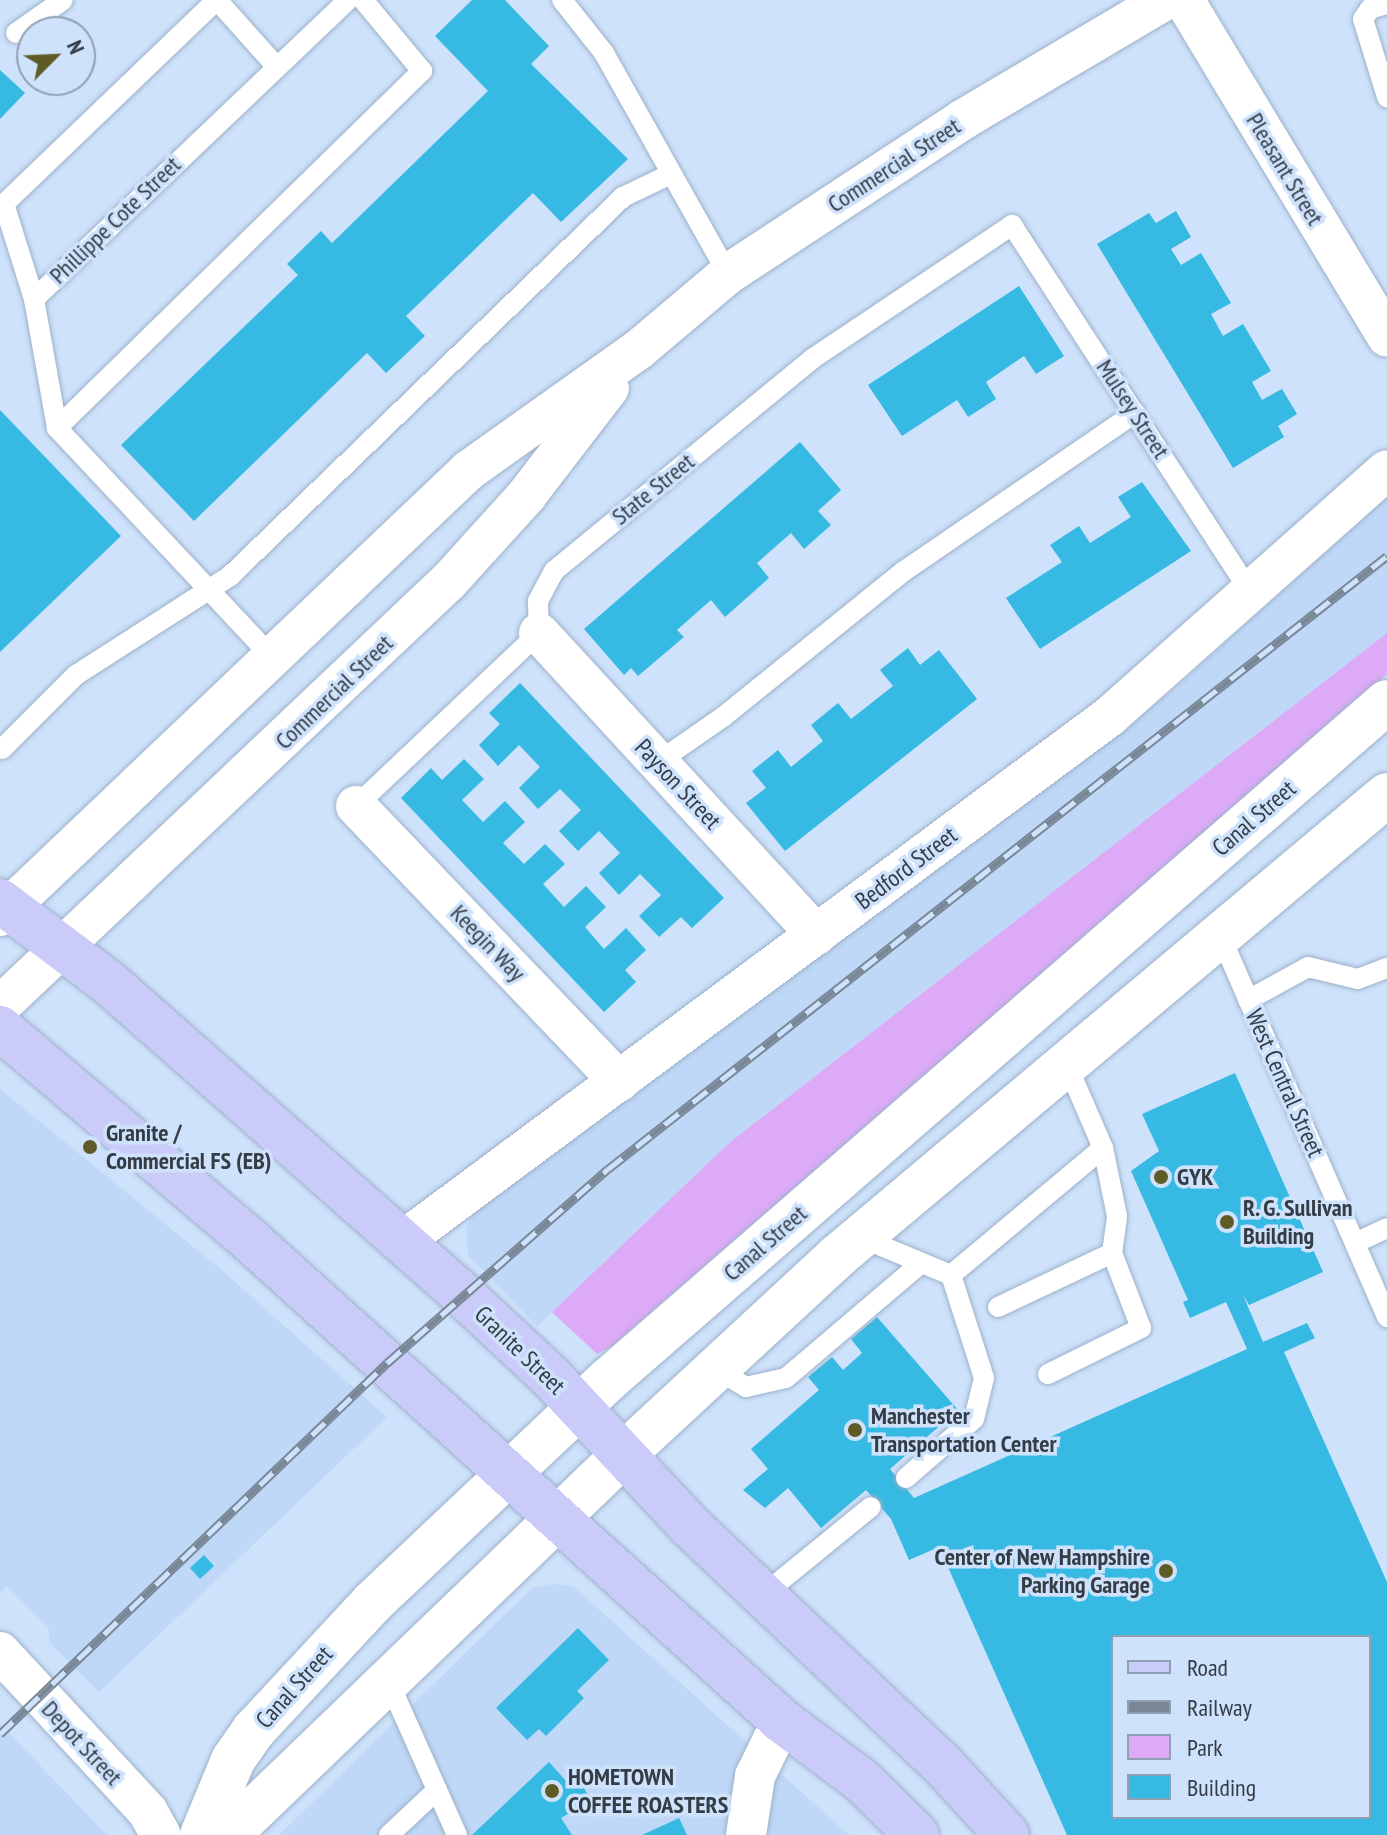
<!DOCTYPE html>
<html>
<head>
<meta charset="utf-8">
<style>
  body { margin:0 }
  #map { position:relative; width:1387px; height:1835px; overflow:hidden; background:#cee2fb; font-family:"PT Sans Narrow",sans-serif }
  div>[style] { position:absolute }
  .built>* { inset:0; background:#bfd8f7 }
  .green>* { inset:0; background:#dcaaf7 }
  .building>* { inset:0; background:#36b9e2 }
  .roads { filter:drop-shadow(0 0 2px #9db1c9) drop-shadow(0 0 2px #9db1c9) }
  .service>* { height:20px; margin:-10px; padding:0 10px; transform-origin:10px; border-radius:10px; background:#fff }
  .minor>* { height:40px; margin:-20px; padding:0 20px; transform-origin:20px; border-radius:20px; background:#fff }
  .tertiary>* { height:44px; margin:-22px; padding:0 22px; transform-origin:22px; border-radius:22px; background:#fff }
  .primary>* { height:44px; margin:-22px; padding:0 22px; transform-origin:22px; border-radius:22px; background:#cbcbf9 }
  .rail>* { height:9px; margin-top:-4.5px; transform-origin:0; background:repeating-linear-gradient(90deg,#cee2fb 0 18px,#798797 0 36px); box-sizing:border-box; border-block:2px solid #798797 }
  .dots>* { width:22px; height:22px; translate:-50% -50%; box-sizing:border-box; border:4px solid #cee2fb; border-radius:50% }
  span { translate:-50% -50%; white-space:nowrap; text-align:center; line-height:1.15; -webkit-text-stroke:7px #cee2fb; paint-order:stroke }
  .street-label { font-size:24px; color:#343c46 }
  .poi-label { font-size:24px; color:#343c46; font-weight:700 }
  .left { translate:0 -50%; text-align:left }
  .right { translate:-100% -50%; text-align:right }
  .legend { position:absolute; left:1111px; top:1635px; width:260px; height:184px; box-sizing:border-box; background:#cee2fb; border:2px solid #90a0b3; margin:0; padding:10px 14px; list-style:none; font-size:24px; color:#343c46 }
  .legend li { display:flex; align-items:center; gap:16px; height:40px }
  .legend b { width:40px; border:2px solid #90a0b3 }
  .north { position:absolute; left:16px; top:16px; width:80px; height:80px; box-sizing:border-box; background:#cee2fb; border:2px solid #90a0b3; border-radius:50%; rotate:66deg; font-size:22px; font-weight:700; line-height:32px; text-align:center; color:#343c46 }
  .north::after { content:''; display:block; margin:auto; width:28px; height:36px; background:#5f5b27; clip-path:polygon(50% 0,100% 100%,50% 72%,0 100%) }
</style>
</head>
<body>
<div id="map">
  <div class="built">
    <div style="clip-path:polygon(1387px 497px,1387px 633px,729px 1143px,537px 1326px,468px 1255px,466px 1227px,479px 1204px,1170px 693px)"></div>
    <div style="clip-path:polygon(0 1089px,224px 1272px,387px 1417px,99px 1692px,50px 1643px,48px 1627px,7px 1586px,0 1592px)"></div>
    <div style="clip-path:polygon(551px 1584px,573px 1586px,849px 1835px,279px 1835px,532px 1588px)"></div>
    <div style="clip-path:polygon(0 1724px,31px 1756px,107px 1835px,0 1835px)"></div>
  </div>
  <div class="green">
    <div style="clip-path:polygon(1387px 633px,1387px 674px,612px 1346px,597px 1354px,552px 1312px,729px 1143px)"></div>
  </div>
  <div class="building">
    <div style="clip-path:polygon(472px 0,505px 0,549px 46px,531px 64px,628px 159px,561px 222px,533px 193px,406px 316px,425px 336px,386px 373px,367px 353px,194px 521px,121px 445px,298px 275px,287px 264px,321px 231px,332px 243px,488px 91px,435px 36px)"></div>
    <div style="clip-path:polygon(0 70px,25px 93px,0 119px)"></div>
    <div style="clip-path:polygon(1176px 211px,1191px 237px,1171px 249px,1181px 265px,1201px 253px,1231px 303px,1211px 314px,1223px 336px,1243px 324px,1271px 371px,1252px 382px,1262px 400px,1282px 389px,1297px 414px,1278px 426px,1284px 437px,1233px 468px,1097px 244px,1149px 213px,1156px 223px)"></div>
    <div style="clip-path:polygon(1019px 286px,1064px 356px,1036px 374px,1024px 356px,986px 382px,996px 399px,968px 417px,957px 400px,902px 436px,868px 385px)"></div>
    <div style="clip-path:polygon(0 410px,121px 536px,0 652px)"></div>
    <div style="clip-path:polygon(800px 442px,841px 490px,818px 511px,831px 525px,804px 549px,791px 533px,757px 563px,769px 578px,725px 617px,711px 600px,677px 630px,684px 637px,638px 676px,631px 668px,624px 675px,584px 629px)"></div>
    <div style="clip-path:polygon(1142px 482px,1191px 551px,1040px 649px,1006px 598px,1062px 562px,1050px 545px,1079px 526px,1090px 543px,1131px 517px,1118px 497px)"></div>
    <div style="clip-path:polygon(908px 648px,920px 665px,939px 650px,977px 699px,785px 851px,746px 803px,766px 788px,752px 771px,778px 750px,791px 767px,823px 741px,811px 725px,838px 703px,851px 719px,893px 686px,880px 670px)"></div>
    <div style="clip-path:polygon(520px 683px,724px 898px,692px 928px,681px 917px,659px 937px,639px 916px,661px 895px,640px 874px,619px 895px,599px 873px,620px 853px,599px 831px,578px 851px,559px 831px,581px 810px,560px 789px,538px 809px,519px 788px,540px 767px,519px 745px,498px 766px,479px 745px,500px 724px,489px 713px)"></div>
    <div style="clip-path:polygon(464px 759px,484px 779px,462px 800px,483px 822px,505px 801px,525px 822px,503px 843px,524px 864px,545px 844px,565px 864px,543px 884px,564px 907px,586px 886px,606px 907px,585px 927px,604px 949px,626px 928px,646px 950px,625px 970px,636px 982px,604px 1012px,401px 798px,431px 768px,442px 780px)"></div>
    <div style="clip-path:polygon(evenodd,1235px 1073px,1323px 1272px,1249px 1305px,1243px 1295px,1263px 1342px,1307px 1323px,1315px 1338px,1284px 1352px,1387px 1582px,1387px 1835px,1067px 1835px,939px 1547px,909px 1560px,891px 1519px,866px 1490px,821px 1528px,788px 1488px,765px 1508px,743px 1490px,768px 1469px,751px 1449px,819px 1390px,808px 1377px,832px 1357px,843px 1370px,862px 1353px,851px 1339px,877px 1317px,958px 1410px,890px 1469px,914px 1498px,1247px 1349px,1226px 1302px,1190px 1318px,1183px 1302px,1188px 1300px,1131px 1171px,1159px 1151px,1142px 1114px,1235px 1073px,1113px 1637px,1369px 1637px,1369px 1817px,1113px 1817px,1113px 1637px)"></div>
    <div style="clip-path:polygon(204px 1555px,214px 1566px,200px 1579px,190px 1568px)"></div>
    <div style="clip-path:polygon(578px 1628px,609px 1660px,577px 1691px,584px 1698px,546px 1736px,539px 1729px,527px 1740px,496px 1708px)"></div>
    <div style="clip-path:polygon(549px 1762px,567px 1782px,577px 1776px,591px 1800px,561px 1818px,572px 1835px,472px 1835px)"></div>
    <div style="clip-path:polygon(679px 1818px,687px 1835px,642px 1835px)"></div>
  </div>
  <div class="roads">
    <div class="service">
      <div style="left:217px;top:0;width:89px;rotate:48.2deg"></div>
      <div style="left:562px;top:0;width:68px;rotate:51.6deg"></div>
      <div style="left:604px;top:53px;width:253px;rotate:60.7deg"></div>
      <div style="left:1387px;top:4px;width:18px;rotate:164deg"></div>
      <div style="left:1370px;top:9px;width:12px;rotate:125deg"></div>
      <div style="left:1363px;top:19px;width:82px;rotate:72.9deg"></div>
      <div style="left:16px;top:33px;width:57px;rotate:-35.1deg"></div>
      <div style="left:34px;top:299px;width:100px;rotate:-107.5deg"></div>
      <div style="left:4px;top:204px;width:295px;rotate:-43.8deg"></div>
      <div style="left:57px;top:428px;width:511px;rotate:-44.37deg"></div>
      <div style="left:422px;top:71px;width:92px;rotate:-129.7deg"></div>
      <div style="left:273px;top:658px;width:316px;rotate:-133.2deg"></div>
      <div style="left:57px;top:428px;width:131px;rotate:-100.1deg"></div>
      <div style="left:34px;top:299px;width:434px;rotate:-43.6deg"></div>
      <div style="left:2px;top:749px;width:105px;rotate:-45deg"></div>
      <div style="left:76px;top:675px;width:183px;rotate:-32.7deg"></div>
      <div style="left:230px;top:576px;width:546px;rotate:-43.96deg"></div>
      <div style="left:623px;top:197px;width:53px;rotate:-25.6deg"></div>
      <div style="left:658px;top:762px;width:79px;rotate:-34.7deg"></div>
      <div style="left:723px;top:717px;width:233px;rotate:-38.9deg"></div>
      <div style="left:904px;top:571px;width:280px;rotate:-34.4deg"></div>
      <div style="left:356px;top:806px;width:252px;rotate:-43.4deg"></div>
      <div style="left:539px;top:633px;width:32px;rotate:-92deg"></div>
      <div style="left:538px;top:601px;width:34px;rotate:-62deg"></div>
      <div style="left:554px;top:571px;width:334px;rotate:-39.4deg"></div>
      <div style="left:812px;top:359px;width:241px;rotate:-33.8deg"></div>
      <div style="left:1012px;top:225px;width:441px;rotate:57deg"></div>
      <div style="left:1221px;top:937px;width:415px;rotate:66.4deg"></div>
      <div style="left:1248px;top:1000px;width:68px;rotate:-28.8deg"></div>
      <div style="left:1308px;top:967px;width:51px;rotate:13.5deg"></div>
      <div style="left:1358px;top:979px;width:31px;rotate:-21deg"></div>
      <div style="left:860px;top:1237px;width:99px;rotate:22.7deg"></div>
      <div style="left:951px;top:1275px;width:108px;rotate:72.2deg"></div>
      <div style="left:984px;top:1378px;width:42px;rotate:103.7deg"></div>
      <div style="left:974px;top:1419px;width:90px;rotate:139.1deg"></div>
      <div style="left:1355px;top:1243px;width:35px;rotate:-25deg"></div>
      <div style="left:951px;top:1275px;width:198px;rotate:-39.9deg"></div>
      <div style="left:998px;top:1307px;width:126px;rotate:-25.3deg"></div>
      <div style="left:716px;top:1369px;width:35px;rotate:31deg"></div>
      <div style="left:746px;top:1387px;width:41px;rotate:-12.7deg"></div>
      <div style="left:786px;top:1378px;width:177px;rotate:-40.4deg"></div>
      <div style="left:1048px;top:1374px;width:104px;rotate:-26.3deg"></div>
      <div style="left:1141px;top:1328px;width:80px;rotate:-111.1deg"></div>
      <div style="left:1112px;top:1253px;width:37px;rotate:-82deg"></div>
      <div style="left:1117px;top:1216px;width:69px;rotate:-101.6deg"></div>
      <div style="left:1103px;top:1148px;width:90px;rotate:-113.4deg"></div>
      <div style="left:763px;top:1595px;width:139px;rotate:-39.2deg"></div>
      <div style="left:388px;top:1680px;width:170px;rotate:66deg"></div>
      <div style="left:389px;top:1835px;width:66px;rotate:-43.2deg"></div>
    </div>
    <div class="minor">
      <div style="left:1184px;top:0;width:393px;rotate:58.9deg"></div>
      <div style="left:539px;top:633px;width:410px;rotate:47.4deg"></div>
      <div style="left:356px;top:806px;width:381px;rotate:46.3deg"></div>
      <div style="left:0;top:916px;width:647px;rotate:-43.56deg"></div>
      <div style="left:469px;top:470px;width:207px;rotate:-35.4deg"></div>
      <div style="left:638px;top:350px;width:118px;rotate:-40.2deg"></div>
      <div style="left:728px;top:274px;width:280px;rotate:-33.3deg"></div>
      <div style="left:962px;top:120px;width:236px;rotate:-30.6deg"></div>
      <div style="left:0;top:1006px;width:618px;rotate:-43.43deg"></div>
      <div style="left:449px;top:581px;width:115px;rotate:-47.8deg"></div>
      <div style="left:526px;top:496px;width:136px;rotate:-52.5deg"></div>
      <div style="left:404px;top:1240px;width:879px;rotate:-36.58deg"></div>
      <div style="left:1110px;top:716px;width:370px;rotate:-41.6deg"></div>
      <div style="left:0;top:1652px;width:218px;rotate:47.2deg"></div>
      <div style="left:148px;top:1812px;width:26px;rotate:61deg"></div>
      <div style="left:746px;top:1835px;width:60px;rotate:-81.3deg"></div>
      <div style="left:755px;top:1776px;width:61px;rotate:-63.9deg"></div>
    </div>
    <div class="tertiary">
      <div style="left:202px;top:1835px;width:81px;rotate:-67.5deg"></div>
      <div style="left:233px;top:1760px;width:37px;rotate:-55deg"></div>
      <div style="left:254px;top:1730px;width:173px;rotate:-47.1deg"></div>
      <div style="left:372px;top:1603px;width:326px;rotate:-43.4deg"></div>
      <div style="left:609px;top:1379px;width:1031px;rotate:-41.03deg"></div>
      <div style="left:228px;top:1835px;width:548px;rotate:-43.89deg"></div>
      <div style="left:623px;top:1455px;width:294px;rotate:-42.8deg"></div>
      <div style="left:839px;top:1255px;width:715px;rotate:-40.01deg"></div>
    </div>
    <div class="primary">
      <div style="left:0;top:901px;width:135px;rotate:36.9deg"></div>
      <div style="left:108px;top:982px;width:475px;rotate:41.4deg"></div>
      <div style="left:464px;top:1296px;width:119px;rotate:43deg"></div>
      <div style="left:551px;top:1377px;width:204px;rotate:47deg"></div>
      <div style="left:690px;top:1526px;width:347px;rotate:43.4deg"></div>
      <div style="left:942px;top:1764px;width:96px;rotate:47.5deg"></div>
      <div style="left:0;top:1028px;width:331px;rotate:40.3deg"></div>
      <div style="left:252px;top:1242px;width:714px;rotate:42.11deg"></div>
      <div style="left:782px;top:1721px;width:99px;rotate:36.8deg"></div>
      <div style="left:861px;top:1780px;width:78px;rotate:44.5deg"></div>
    </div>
  </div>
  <div class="rail">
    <div style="left:0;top:1734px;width:536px;rotate:-43.79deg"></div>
    <div style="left:387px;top:1363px;width:294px;rotate:-41.3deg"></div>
    <div style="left:608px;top:1169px;width:991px;rotate:-38.2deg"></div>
  </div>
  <div class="dots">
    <div style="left:90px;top:1147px;background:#5f5b27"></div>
    <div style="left:1161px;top:1177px;background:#5f5b27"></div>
    <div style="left:1227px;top:1222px;background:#5f5b27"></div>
    <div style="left:855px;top:1430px;background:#5f5b27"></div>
    <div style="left:1166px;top:1571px;background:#5f5b27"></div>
    <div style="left:552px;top:1791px;background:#5f5b27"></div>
  </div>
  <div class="street-label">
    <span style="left:894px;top:165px;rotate:-33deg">Commercial Street</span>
    <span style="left:1285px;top:169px;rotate:59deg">Pleasant Street</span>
    <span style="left:115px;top:220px;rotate:-44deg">Phillippe Cote Street</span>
    <span style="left:1133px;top:409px;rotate:57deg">Mulsey Street</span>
    <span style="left:653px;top:489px;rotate:-39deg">State Street</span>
    <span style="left:334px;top:692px;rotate:-44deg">Commercial Street</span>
    <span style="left:678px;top:784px;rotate:47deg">Payson Street</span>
    <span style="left:1254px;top:818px;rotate:-41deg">Canal Street</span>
    <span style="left:906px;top:868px;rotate:-37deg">Bedford Street</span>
    <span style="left:488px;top:943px;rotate:46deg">Keegin Way</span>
    <span style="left:1285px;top:1083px;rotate:66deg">West Central Street</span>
    <span style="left:765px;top:1243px;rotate:-41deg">Canal Street</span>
    <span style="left:520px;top:1350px;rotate:44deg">Granite Street</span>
    <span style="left:294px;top:1687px;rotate:-48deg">Canal Street</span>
    <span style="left:82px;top:1743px;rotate:47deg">Depot Street</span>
  </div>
  <div class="poi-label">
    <span class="left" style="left:106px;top:1147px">Granite /<br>Commercial FS (EB)</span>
    <span class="left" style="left:1177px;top:1177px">GYK</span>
    <span class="left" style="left:1243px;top:1222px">R. G. Sullivan<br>Building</span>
    <span class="left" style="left:871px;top:1430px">Manchester<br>Transportation Center</span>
    <span class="right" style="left:1150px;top:1571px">Center of New Hampshire<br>Parking Garage</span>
    <span class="left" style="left:568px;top:1791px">HOMETOWN<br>COFFEE ROASTERS</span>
  </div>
  <ul class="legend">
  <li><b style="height:10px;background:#cbcbf9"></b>Road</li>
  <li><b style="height:10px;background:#798797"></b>Railway</li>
  <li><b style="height:22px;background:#dcaaf7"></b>Park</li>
  <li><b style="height:22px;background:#36b9e2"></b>Building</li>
  </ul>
  <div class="north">N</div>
</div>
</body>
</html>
